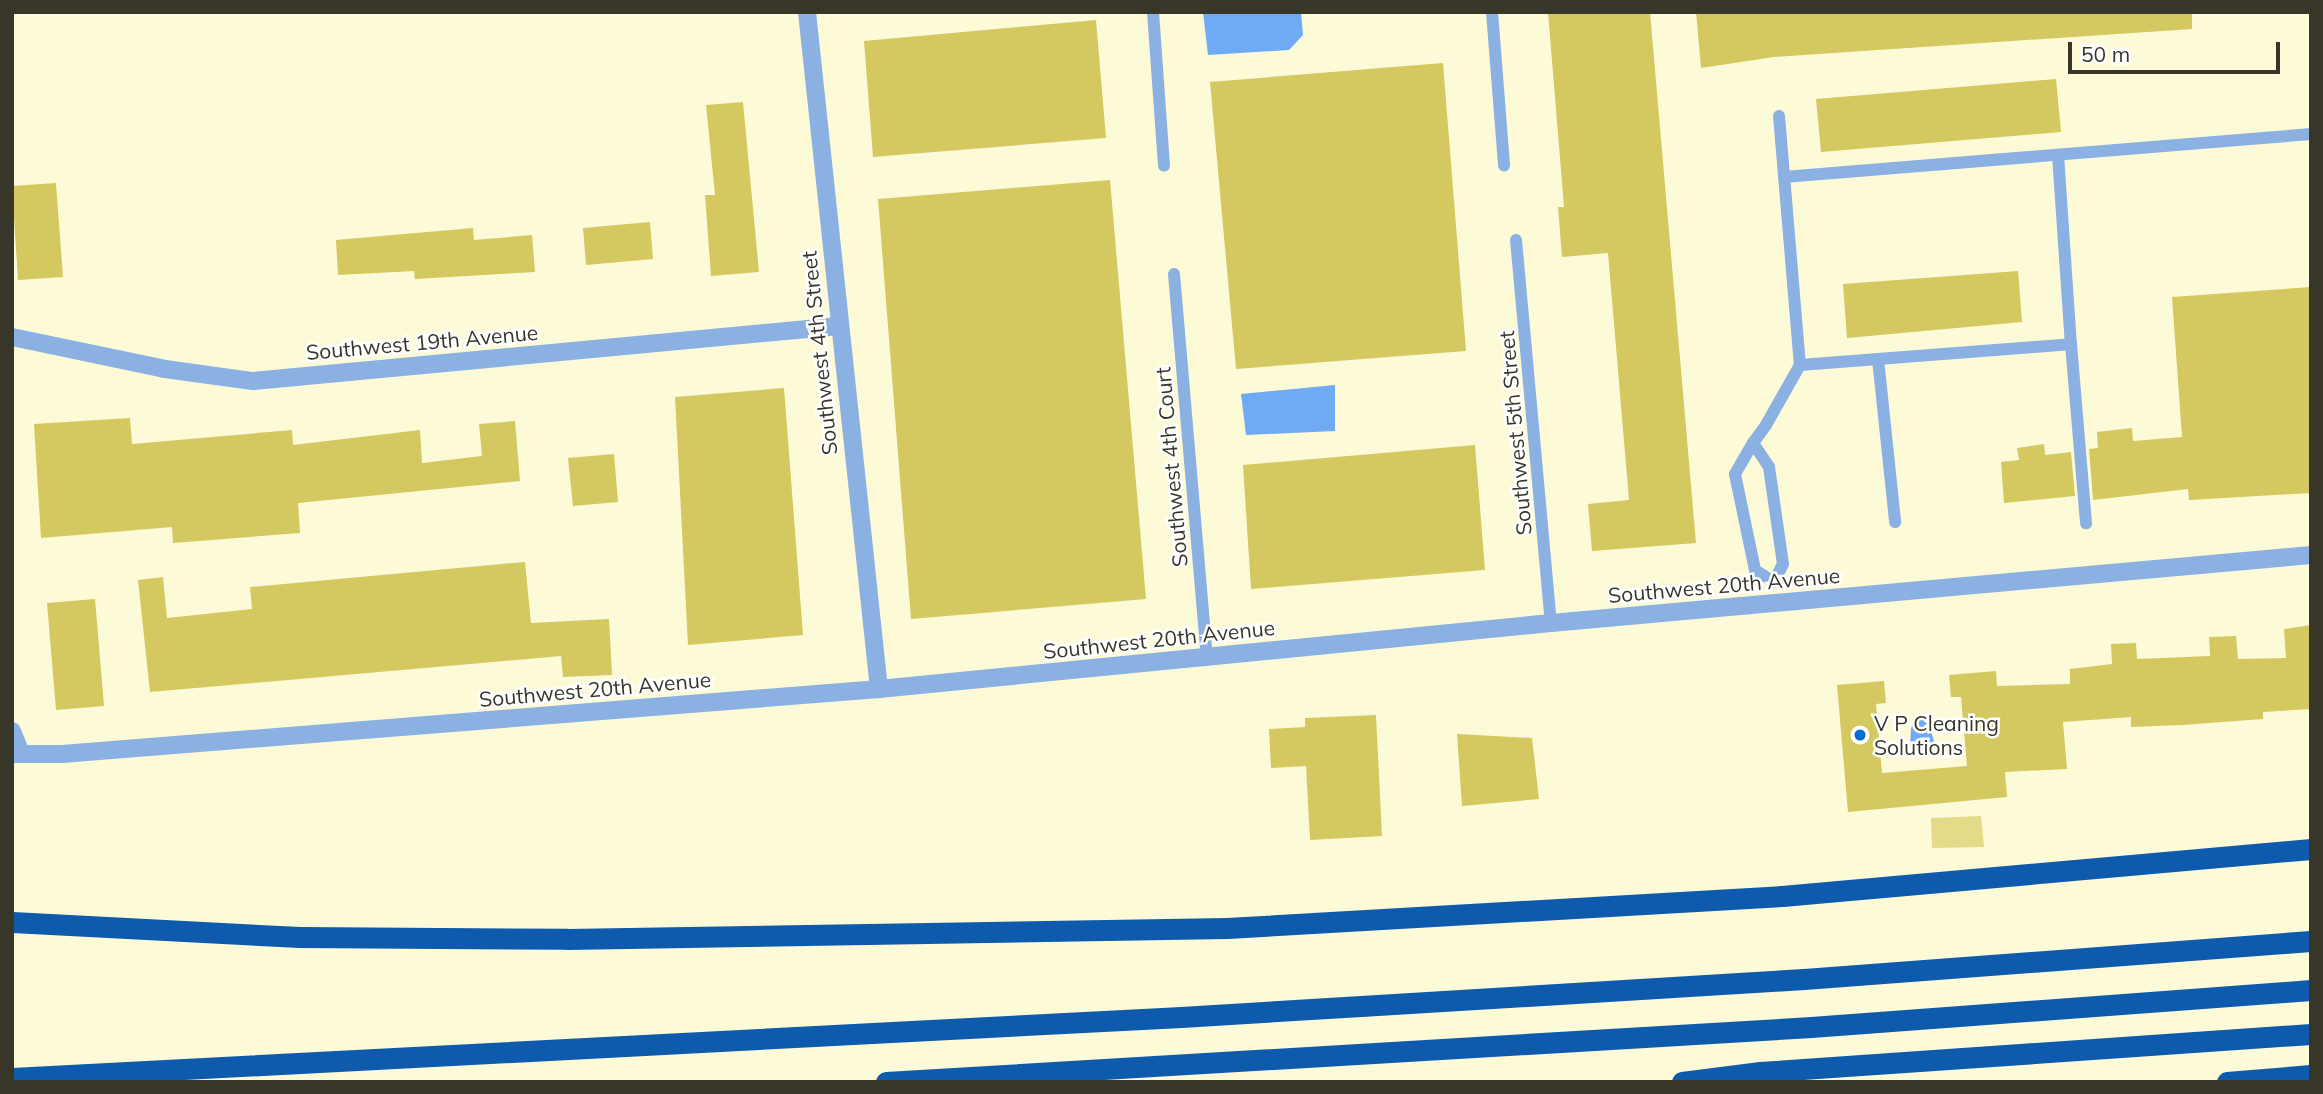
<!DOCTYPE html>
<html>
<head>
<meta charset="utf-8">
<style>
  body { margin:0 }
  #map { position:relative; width:2323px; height:1094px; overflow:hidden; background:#fdfad8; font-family:Mulish,sans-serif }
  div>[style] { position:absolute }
  .green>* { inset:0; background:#e3db88 }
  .water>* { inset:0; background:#6faaf4 }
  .building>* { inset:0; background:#d4c861 }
  .lane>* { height:12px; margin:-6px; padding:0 6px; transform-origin:6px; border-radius:6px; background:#8bb1e3 }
  .street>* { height:18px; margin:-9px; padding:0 9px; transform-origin:9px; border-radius:9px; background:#8bb1e3 }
  .highway>* { height:21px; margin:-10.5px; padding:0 10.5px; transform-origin:10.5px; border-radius:10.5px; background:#0e5aac }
  .dots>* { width:19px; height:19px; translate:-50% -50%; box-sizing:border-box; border:4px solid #fff; border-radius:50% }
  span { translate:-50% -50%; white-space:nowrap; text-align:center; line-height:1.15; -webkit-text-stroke:5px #fff; paint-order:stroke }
  .street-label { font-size:21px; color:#373629 }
  .poi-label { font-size:21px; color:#373629 }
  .left { translate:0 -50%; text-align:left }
  .frame { position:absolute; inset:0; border:14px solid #373629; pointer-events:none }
  .scale { position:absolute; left:2068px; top:42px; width:212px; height:32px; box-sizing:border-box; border:4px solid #373629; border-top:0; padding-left:9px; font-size:21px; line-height:24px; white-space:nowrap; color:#373629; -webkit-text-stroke:5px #fff; paint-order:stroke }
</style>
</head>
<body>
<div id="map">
  <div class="green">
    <div style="clip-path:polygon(1981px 816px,1984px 847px,1932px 848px,1931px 818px)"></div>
  </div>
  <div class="water">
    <div style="clip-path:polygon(1203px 12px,1301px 12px,1303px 35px,1289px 50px,1208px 55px)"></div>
    <div style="clip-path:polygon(1335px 385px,1335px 431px,1246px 435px,1241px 394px)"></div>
    <div style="clip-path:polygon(1926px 715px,1934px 741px,1932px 752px,1922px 757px,1910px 746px,1911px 729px,1915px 716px)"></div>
  </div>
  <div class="building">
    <div style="clip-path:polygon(1548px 12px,1650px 12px,1696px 543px,1592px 551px,1588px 504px,1629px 500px,1608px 253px,1562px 257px,1558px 207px,1564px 207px)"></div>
    <div style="clip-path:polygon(1696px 12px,2192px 12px,2192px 29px,1774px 57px,1701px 68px)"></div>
    <div style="clip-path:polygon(1096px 20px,1106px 138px,873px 157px,864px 41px)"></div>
    <div style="clip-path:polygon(1443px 63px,1466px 351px,1236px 369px,1210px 82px)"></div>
    <div style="clip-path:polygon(2056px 79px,2061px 132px,1821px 152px,1816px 99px)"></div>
    <div style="clip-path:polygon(743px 102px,759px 272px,711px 276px,705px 195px,715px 195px,706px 105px)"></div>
    <div style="clip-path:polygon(1110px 180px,1146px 599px,911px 619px,878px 199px)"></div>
    <div style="clip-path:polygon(56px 183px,63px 277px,18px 280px,12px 186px)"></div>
    <div style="clip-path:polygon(650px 222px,653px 259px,586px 265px,583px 228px)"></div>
    <div style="clip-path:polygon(473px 228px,474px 240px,532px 235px,535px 272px,415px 279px,414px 271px,338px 275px,336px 240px)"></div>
    <div style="clip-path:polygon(2018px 271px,2022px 322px,1847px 338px,1843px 284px)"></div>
    <div style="clip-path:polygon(2311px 287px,2311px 493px,2189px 500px,2188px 489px,2093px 500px,2089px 449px,2098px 448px,2097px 432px,2132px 428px,2133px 441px,2182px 437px,2172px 297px)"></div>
    <div style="clip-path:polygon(784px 388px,803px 635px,688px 645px,675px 397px)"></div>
    <div style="clip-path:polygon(130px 418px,132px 444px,292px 430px,293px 445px,420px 430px,422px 463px,482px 456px,479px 424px,515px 421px,520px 481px,298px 503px,300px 533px,173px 543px,172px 527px,41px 538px,34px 424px)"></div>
    <div style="clip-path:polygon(2044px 444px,2045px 455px,2071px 452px,2075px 496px,2004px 503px,2001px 462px,2019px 460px,2017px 448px)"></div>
    <div style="clip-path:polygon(1475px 445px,1485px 570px,1251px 589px,1243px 465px)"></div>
    <div style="clip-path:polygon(614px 454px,618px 502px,573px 506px,568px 458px)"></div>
    <div style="clip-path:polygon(525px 562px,531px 623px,609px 619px,612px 675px,563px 677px,561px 656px,150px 692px,138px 580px,163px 577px,167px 618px,252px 609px,250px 587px)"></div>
    <div style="clip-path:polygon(95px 599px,104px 706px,56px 710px,47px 603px)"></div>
    <div style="clip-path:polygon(2311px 625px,2311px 709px,2263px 712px,2263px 719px,2182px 725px,2131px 727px,2131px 717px,2063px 722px,2067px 769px,2005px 772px,2007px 797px,1848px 812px,1837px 685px,1884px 681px,1886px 703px,1876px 704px,1882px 773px,1967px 766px,1961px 697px,1951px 697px,1949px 675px,1996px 671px,1997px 686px,2070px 684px,2070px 669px,2112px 664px,2111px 644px,2136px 643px,2137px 659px,2210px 656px,2209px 637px,2236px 636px,2238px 659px,2286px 658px,2284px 629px)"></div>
    <div style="clip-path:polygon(1376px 715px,1382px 836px,1310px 840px,1306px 766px,1271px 768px,1269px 729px,1305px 727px,1305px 718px)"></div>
    <div style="clip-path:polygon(1457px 734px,1532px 738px,1539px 799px,1462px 806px)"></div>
  </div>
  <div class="lane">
    <div style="left:1153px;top:12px;width:154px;rotate:85.9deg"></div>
    <div style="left:1492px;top:12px;width:154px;rotate:85.5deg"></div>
    <div style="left:1779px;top:116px;width:250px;rotate:85.2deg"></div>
    <div style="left:2058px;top:155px;width:189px;rotate:86.1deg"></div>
    <div style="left:1784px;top:177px;width:529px;rotate:-4.66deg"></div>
    <div style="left:1516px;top:240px;width:385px;rotate:84.8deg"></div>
    <div style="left:1174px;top:274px;width:384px;rotate:85.1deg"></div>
    <div style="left:1878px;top:359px;width:164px;rotate:84deg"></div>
    <div style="left:1753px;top:443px;width:29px;rotate:56deg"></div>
    <div style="left:1769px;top:467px;width:98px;rotate:81.8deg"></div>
    <div style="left:1783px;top:564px;width:20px;rotate:117deg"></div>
    <div style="left:1774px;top:582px;width:22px;rotate:-148deg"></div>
    <div style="left:1755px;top:570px;width:98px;rotate:-101.8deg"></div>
    <div style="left:1735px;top:474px;width:36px;rotate:-60deg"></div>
    <div style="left:1753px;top:443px;width:22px;rotate:-54deg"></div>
    <div style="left:1766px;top:425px;width:69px;rotate:-60.5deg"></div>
    <div style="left:1800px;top:365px;width:272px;rotate:-4.4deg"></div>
    <div style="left:2071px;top:344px;width:180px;rotate:85.2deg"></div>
  </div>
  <div class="street">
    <div style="left:807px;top:12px;width:681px;rotate:83.93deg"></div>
    <div style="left:12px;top:337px;width:156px;rotate:11.8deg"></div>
    <div style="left:165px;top:369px;width:89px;rotate:7.8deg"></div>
    <div style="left:253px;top:381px;width:589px;rotate:-5.36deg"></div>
    <div style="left:12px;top:731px;width:22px;rotate:68deg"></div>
    <div style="left:12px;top:754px;width:50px"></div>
    <div style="left:62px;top:754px;width:820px;rotate:-4.55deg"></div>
    <div style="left:879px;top:689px;width:675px;rotate:-5.61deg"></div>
    <div style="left:1551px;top:623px;width:763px;rotate:-5.11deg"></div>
  </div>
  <div class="highway">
    <div style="left:12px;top:922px;width:288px;rotate:3deg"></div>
    <div style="left:300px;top:937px;width:267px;rotate:0.4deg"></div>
    <div style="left:567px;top:939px;width:660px;rotate:-0.95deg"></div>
    <div style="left:1227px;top:928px;width:556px;rotate:-3.3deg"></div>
    <div style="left:1782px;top:896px;width:531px;rotate:-5.08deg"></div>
    <div style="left:12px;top:1078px;width:1171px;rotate:-2.99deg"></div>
    <div style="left:1181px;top:1017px;width:624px;rotate:-3.49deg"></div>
    <div style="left:1804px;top:979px;width:508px;rotate:-4.29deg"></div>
    <div style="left:886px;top:1082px;width:927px;rotate:-3.4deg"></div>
    <div style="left:1811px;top:1027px;width:501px;rotate:-4.23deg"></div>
    <div style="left:1682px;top:1082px;width:79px;rotate:-7.3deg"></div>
    <div style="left:1760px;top:1072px;width:552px;rotate:-3.95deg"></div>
    <div style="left:2227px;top:1082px;width:84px;rotate:-4.8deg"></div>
  </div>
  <div class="dots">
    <div style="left:1860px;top:735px;background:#006bd3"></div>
  </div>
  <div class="street-label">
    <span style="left:422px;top:342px;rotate:-5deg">Southwest 19th Avenue</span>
    <span style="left:819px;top:353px;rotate:-96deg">Southwest 4th Street</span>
    <span style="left:1515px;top:433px;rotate:-95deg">Southwest 5th Street</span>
    <span style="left:1171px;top:467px;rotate:-95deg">Southwest 4th Court</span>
    <span style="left:1724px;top:585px;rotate:-5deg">Southwest 20th Avenue</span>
    <span style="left:1159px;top:639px;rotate:-6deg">Southwest 20th Avenue</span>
    <span style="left:595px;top:689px;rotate:-5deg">Southwest 20th Avenue</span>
  </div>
  <div class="poi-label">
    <span class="left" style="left:1874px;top:735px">V P Cleaning<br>Solutions</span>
  </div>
  <div class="frame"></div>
  <div class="scale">50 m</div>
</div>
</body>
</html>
